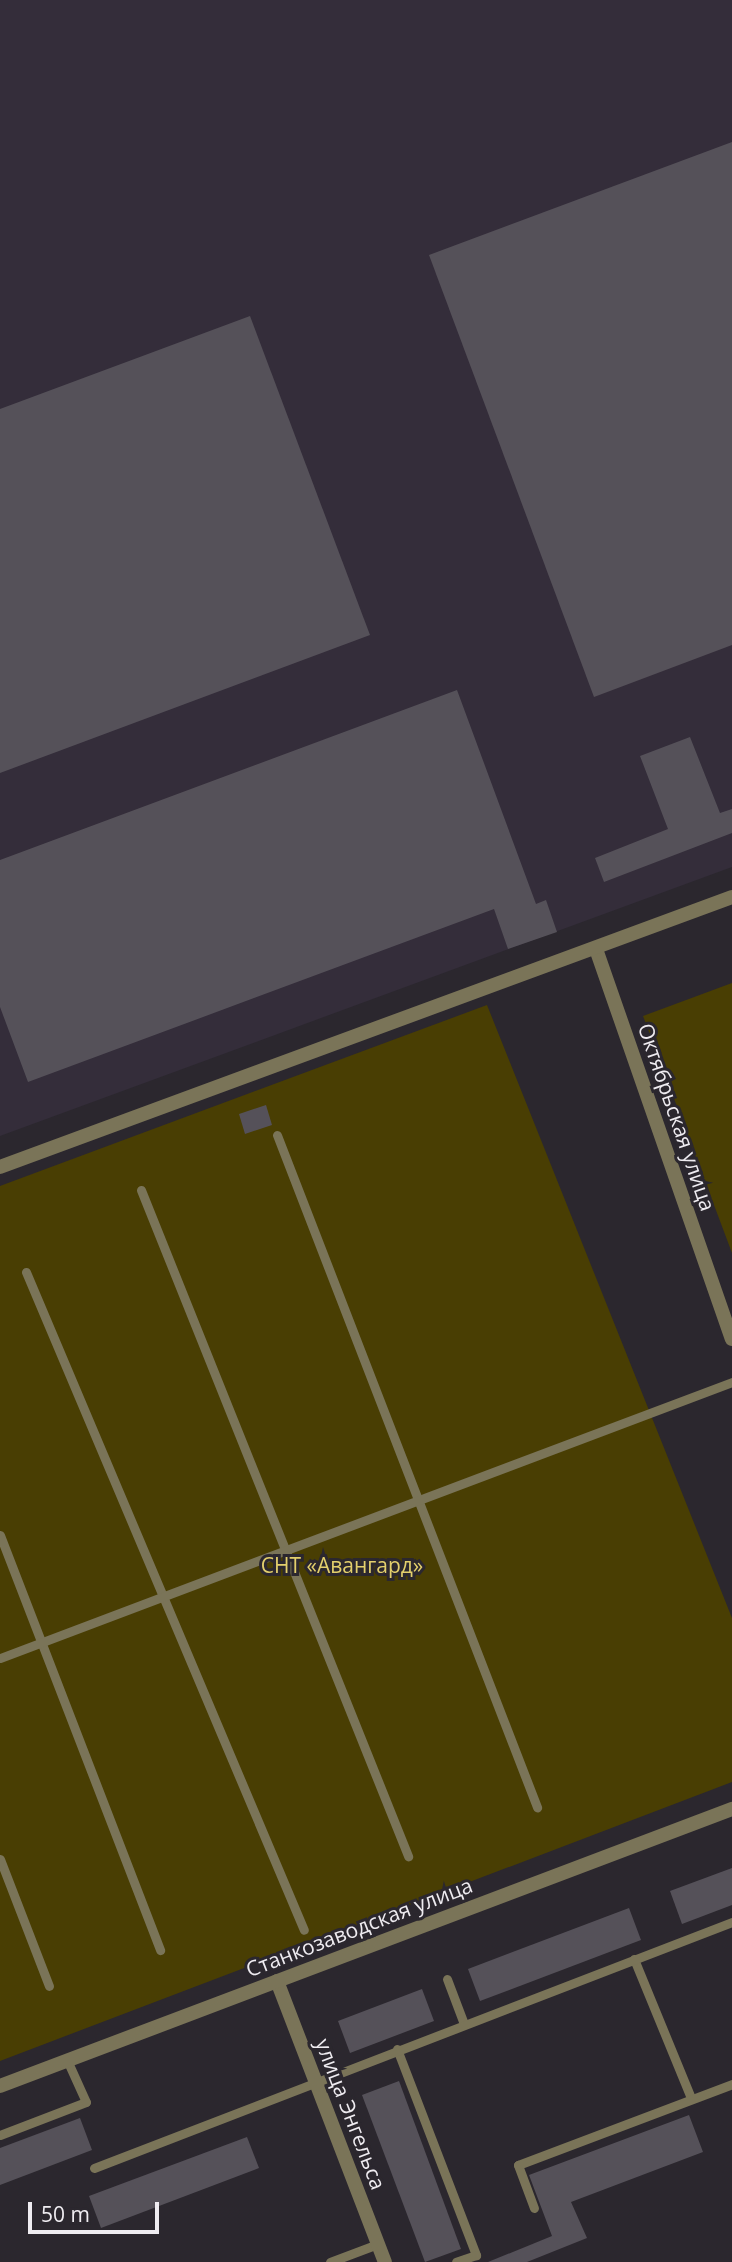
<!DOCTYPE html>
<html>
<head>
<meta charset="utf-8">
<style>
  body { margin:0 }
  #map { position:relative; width:732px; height:2262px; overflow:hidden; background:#2b272e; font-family:"Open Sans",sans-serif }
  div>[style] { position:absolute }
  .built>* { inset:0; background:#342d3a }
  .green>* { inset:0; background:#493e03 }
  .building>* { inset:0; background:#555159 }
  .service>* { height:9px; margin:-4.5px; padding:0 4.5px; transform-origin:4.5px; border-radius:4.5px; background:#7a7458 }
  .minor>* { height:14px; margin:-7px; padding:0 7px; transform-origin:7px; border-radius:7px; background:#7a7458 }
  .tertiary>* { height:14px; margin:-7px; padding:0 7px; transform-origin:7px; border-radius:7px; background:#7a7458 }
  span { translate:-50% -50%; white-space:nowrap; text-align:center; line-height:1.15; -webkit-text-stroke:6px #2b272e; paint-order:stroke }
  .street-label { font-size:21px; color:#efecf1 }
  .park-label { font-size:21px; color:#e3cf6c }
  .scale { position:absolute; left:28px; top:2202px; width:131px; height:32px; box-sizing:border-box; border:4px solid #efecf1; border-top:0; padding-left:9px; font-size:21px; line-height:24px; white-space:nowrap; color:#efecf1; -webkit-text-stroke:5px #2b272e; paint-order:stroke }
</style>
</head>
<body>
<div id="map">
  <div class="built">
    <div style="clip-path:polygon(0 0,732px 0,732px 867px,0 1136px)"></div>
  </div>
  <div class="green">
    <div style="clip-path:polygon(732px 983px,732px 1253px,643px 1016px)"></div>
    <div style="clip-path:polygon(487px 1005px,732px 1618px,732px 1782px,0 2061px,0 1186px)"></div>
  </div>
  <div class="building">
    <div style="clip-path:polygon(732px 142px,732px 645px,594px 697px,429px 255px)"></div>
    <div style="clip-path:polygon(250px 316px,370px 635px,0 773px,0 409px)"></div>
    <div style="clip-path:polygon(457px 690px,536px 904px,546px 900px,557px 932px,508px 949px,494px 909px,28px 1082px,0 1007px,0 860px)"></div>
    <div style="clip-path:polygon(690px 737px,720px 813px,732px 809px,732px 833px,604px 882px,595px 858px,668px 829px,640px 756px)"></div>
    <div style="clip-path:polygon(266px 1105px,272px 1125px,245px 1134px,239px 1114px)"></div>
    <div style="clip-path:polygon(732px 1868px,732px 1905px,682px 1924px,670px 1891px)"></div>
    <div style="clip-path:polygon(629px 1908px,641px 1940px,480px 2001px,468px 1969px)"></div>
    <div style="clip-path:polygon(422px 1989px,434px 2021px,350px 2053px,338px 2021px)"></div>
    <div style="clip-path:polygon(399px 2081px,461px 2249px,425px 2262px,362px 2095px)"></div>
    <div style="clip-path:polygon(689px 2115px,703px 2152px,571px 2202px,587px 2238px,527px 2262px,488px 2262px,552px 2236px,529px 2175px)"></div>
    <div style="clip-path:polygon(80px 2118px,92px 2150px,0 2185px,0 2148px)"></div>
    <div style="clip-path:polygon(247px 2137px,259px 2168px,101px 2228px,89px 2196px)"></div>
  </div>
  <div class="service">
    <div style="left:277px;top:1135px;width:721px;rotate:68.85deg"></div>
    <div style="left:141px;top:1190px;width:718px;rotate:68.15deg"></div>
    <div style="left:26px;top:1272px;width:714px;rotate:67.1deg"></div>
    <div style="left:0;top:1535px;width:445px;rotate:68.9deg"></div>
    <div style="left:0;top:1658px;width:782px;rotate:-20.66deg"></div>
    <div style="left:0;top:1859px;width:136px;rotate:68.9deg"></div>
    <div style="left:634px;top:1959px;width:150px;rotate:67.7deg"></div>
    <div style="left:447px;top:1979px;width:48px;rotate:69.3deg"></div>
    <div style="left:397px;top:2049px;width:221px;rotate:69deg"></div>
    <div style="left:476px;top:2255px;width:21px;rotate:161deg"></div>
    <div style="left:0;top:2135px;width:92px;rotate:-21deg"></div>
    <div style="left:86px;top:2102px;width:46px;rotate:-114.3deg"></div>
    <div style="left:94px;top:2168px;width:684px;rotate:-21.09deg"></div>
    <div style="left:534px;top:2208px;width:46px;rotate:-110.4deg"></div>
    <div style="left:518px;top:2165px;width:229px;rotate:-20.7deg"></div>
    <div style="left:330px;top:2262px;width:51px;rotate:-20.6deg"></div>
  </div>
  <div class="minor">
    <div style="left:596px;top:949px;width:413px;rotate:70.8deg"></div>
    <div style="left:0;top:1167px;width:780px;rotate:-20.25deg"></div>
    <div style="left:277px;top:1981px;width:301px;rotate:69deg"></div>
  </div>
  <div class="tertiary">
    <div style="left:0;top:2086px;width:783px;rotate:-20.73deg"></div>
  </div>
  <div class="street-label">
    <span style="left:677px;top:1117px;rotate:71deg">Октябрьская улица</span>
    <span style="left:359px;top:1927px;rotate:-21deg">Станкозаводская улица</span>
    <span style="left:351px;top:2114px;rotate:69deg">улица Энгельса</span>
  </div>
  <div class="park-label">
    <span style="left:342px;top:1565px">СНТ «Авангард»</span>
  </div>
  <div class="scale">50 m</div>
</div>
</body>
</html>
